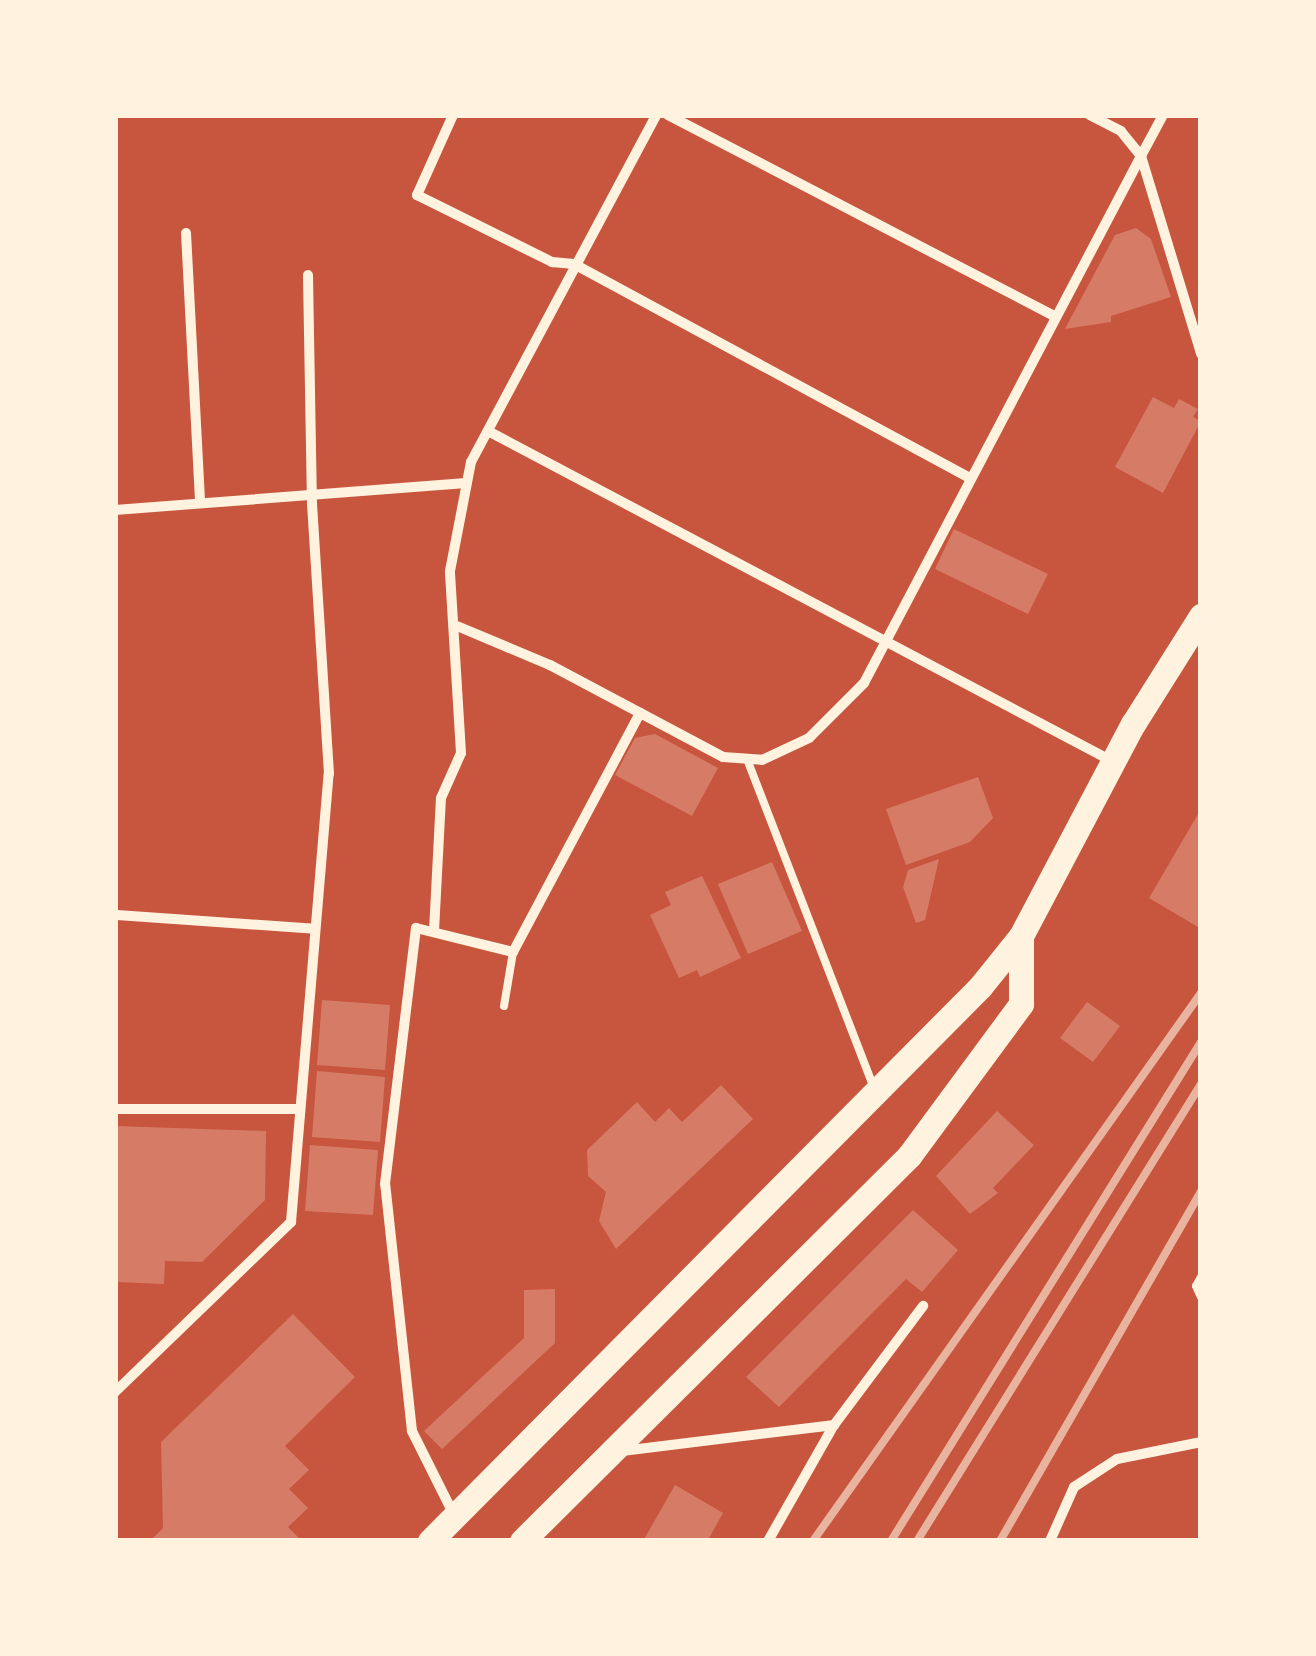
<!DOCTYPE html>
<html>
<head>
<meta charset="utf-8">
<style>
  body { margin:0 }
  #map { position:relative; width:1316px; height:1656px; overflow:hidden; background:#c8553d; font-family:"Source Sans 3",sans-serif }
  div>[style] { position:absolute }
  .building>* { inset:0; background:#d67c66 }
  .service>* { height:8px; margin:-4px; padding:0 4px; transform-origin:4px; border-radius:4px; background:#fff3e0 }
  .minor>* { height:10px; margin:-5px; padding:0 5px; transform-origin:5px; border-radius:5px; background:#fff3e0 }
  .primary>* { height:25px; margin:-12.5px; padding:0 12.5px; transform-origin:12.5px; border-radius:12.5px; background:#fff3e0 }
  .rail>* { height:8px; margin:-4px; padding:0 4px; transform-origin:4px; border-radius:4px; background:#e9b49f }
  span { translate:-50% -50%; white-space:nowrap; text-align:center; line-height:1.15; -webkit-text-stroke:9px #fff3e0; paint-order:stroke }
  .frame { position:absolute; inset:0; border:118px solid #fff3e0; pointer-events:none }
</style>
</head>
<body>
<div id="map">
  <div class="building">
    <div style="clip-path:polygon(1136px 228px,1151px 239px,1171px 297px,1111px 316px,1111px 322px,1065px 329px,1115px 235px)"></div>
    <div style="clip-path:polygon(1153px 397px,1174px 408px,1179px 399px,1198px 409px,1193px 417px,1201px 421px,1163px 493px,1115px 467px)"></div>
    <div style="clip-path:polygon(954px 529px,1048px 574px,1028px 614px,935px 569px)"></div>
    <div style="clip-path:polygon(655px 734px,718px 768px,692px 816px,615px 775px,635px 738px)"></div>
    <div style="clip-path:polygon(978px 777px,993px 818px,970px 842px,906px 865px,886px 809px)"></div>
    <div style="clip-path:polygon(1201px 809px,1201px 922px,1198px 927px,1149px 898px)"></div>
    <div style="clip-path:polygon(939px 859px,925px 920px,916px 923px,903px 887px,908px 870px)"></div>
    <div style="clip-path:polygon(772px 862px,802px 931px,748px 954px,718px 884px)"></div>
    <div style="clip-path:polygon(702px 876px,741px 958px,700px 977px,697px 970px,679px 978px,650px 915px,671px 905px,665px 892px)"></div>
    <div style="clip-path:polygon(322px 1000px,390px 1005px,385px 1070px,317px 1065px)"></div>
    <div style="clip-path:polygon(1087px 1002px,1120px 1026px,1093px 1062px,1060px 1038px)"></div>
    <div style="clip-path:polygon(317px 1071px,385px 1077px,380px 1142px,312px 1137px)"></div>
    <div style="clip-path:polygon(721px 1085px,753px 1119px,616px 1249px,599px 1221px,606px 1192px,588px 1176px,587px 1150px,637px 1102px,655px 1122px,669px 1108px,682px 1122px)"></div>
    <div style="clip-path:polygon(997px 1111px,1034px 1145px,993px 1188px,998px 1193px,970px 1214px,936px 1176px)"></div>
    <div style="clip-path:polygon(115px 1126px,266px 1131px,265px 1200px,202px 1262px,165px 1261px,164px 1284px,115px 1282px)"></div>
    <div style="clip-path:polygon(310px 1145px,378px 1150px,373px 1215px,305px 1211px)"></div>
    <div style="clip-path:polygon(913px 1210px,958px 1250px,922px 1292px,906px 1279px,779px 1407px,746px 1377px)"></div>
    <div style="clip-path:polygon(555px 1289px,555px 1343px,442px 1449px,424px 1431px,524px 1338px,524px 1290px)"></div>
    <div style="clip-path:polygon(293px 1314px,355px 1377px,285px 1446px,309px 1470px,289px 1489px,308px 1508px,288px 1527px,302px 1541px,150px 1541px,163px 1528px,161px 1442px)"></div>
    <div style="clip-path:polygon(675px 1485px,723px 1513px,709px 1538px,714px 1541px,643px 1541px)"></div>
  </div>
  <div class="service">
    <div style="left:747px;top:759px;width:350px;rotate:68.9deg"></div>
    <div style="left:504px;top:1006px;width:55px;rotate:-80.5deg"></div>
    <div style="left:1201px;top:1277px;width:10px;rotate:119deg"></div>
    <div style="left:1196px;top:1286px;width:12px;rotate:66deg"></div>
  </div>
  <div class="minor">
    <div style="left:453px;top:115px;width:88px;rotate:114.2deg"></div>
    <div style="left:417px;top:195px;width:151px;rotate:26.4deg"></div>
    <div style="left:552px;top:262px;width:22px;rotate:5deg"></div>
    <div style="left:574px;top:264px;width:451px;rotate:28.4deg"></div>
    <div style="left:668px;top:115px;width:437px;rotate:27.5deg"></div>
    <div style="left:1163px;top:115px;width:47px;rotate:118.2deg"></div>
    <div style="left:1141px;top:156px;width:207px;rotate:73.1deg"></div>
    <div style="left:186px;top:233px;width:269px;rotate:87deg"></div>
    <div style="left:488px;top:431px;width:704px;rotate:27.88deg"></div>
    <div style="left:115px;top:510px;width:352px;rotate:-4.4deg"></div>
    <div style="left:457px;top:626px;width:101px;rotate:22.8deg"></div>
    <div style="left:550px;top:665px;width:196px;rotate:28deg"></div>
    <div style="left:723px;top:757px;width:39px;rotate:4deg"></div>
    <div style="left:762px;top:760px;width:52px;rotate:-25.1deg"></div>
    <div style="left:809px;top:738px;width:78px;rotate:-45deg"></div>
    <div style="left:864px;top:683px;width:595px;rotate:-62.27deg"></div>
    <div style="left:1141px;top:156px;width:32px;rotate:-129deg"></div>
    <div style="left:1121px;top:131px;width:35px;rotate:-153deg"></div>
    <div style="left:117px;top:915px;width:198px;rotate:4deg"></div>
    <div style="left:434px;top:931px;width:133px;rotate:-87deg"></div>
    <div style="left:441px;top:798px;width:49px;rotate:-66deg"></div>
    <div style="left:461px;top:753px;width:182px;rotate:-93.5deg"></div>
    <div style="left:450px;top:571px;width:111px;rotate:-79.1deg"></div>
    <div style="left:471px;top:462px;width:393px;rotate:-61.9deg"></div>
    <div style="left:115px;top:1109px;width:185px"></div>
    <div style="left:115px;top:1392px;width:245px;rotate:-44deg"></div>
    <div style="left:291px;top:1222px;width:450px;rotate:-85.2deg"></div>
    <div style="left:329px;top:774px;width:270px;rotate:-93.6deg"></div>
    <div style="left:312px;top:505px;width:230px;rotate:-91deg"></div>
    <div style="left:622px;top:1451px;width:214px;rotate:-7deg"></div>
    <div style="left:453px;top:1513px;width:92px;rotate:-116.6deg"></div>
    <div style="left:412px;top:1431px;width:248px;rotate:-96.2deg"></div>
    <div style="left:385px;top:1184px;width:258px;rotate:-83.1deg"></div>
    <div style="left:416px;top:928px;width:100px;rotate:13.9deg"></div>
    <div style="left:513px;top:952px;width:271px;rotate:-62deg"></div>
    <div style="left:768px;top:1541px;width:133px;rotate:-60.4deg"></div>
    <div style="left:834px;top:1425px;width:149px;rotate:-53.2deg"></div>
    <div style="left:1050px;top:1541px;width:59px;rotate:-66deg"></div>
    <div style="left:1074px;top:1487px;width:51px;rotate:-33.1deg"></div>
    <div style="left:1117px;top:1459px;width:86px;rotate:-11.4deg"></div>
  </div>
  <div class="primary">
    <div style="left:430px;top:1541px;width:781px;rotate:-45.21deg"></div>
    <div style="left:980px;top:987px;width:65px;rotate:-51.2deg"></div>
    <div style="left:1021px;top:936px;width:240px;rotate:-62.2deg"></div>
    <div style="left:1133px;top:724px;width:128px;rotate:-57.8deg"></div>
    <div style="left:522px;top:1541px;width:546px;rotate:-44.85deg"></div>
    <div style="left:909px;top:1156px;width:189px;rotate:-53.6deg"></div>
    <div style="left:1021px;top:1004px;width:68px;rotate:-90deg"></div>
  </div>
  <div class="rail">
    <div style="left:813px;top:1541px;width:671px;rotate:-54.7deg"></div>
    <div style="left:891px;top:1541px;width:587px;rotate:-58.15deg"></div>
    <div style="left:917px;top:1541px;width:538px;rotate:-58.14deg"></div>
    <div style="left:1000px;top:1541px;width:404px;rotate:-60.1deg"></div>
  </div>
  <div class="frame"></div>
</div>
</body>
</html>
